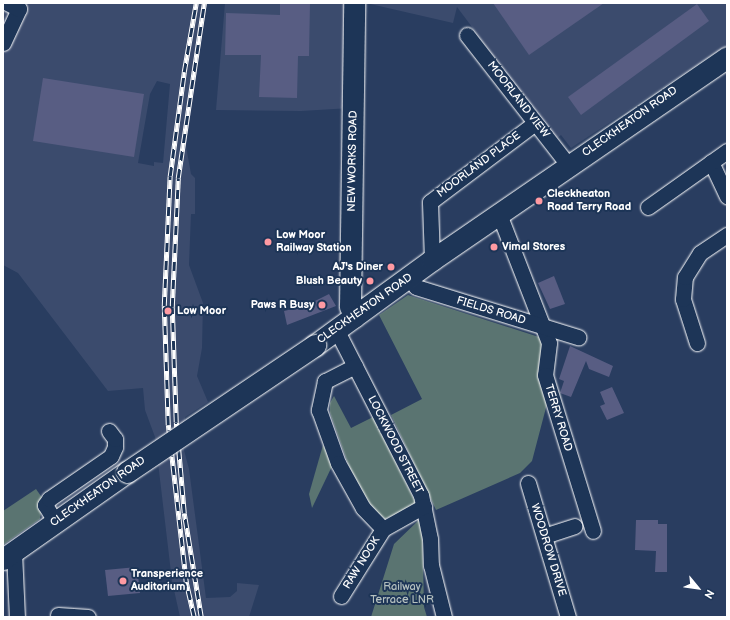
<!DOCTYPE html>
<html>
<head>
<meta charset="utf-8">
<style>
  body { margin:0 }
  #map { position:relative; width:730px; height:620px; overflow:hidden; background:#293d60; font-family:"Balsamiq Sans",sans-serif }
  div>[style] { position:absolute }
  .built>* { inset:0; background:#3b4b6d }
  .green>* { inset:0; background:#5a7471 }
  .building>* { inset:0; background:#585d83 }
  .roads { filter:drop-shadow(0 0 1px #fff) drop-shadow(0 0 1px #fff) }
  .street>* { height:15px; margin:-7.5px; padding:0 7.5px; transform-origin:7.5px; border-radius:7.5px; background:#1d3557 }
  .secondary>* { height:21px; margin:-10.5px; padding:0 10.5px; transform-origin:10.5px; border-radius:10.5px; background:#1d3557 }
  .rail>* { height:4.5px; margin-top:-2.25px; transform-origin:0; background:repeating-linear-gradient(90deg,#1d3557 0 9px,#fff 0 18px); box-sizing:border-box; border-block:1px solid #fff }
  .bridges { filter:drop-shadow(0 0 1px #fff) drop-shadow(0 0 1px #fff) }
  .secondary-bridge>* { height:21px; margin:-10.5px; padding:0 10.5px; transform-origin:10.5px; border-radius:10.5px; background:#1d3557 }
  .dots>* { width:11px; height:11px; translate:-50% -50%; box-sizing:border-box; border:2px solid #1d3557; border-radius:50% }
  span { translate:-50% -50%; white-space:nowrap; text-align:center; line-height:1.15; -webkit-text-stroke:4px #1d3557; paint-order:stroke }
  .street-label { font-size:11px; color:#fff }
  .poi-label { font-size:11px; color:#fff; font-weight:700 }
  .left { translate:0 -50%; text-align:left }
  .right { translate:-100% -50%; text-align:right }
  .park-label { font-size:11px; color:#b5c0bf }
  .frame { position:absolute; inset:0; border:4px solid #fff; pointer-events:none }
  .north { position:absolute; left:678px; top:568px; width:40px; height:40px; -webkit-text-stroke:3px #1d3557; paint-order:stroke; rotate:119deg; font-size:11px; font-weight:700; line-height:16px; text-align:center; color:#fff }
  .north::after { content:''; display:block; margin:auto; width:14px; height:18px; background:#fff; clip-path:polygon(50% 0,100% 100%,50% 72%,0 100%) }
</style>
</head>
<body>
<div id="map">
  <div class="built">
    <div style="clip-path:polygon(evenodd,3px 3px,207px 3px,186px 146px,191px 174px,195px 178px,195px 214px,191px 214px,189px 265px,203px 303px,202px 348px,197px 376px,208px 402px,185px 417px,184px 450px,189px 469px,206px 598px,230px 597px,237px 591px,237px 583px,259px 585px,249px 617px,180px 617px,172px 581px,155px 437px,145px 410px,143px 388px,108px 391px,18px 273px,3px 265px,3px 3px,157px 81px,170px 84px,163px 163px,154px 162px,154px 166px,138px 163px,150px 94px,157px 81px)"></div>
    <div style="clip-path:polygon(225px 3px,346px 3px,351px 108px,301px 111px,216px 110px)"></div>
    <div style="clip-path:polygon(366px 3px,727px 3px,727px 45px,571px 148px,561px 135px,556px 139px,457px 7px,453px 23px)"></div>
  </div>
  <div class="green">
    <div style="clip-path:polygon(408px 295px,542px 338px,548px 400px,532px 461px,520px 473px,436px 510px,391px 415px,422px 399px,379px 315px)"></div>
    <div style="clip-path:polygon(334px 396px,351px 428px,373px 417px,417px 505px,385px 519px,373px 509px,352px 475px,330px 413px,330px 403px)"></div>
    <div style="clip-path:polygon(323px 445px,334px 462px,312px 508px,309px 494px)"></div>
    <div style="clip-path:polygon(36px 489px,43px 499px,40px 519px,3px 545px,3px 511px)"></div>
    <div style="clip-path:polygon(422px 517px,424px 607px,427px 617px,371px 617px,394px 544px)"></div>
  </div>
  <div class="building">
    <div style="clip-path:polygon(280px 3px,310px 3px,309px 56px,298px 56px,297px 98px,259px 97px,261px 55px,225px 55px,226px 13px,280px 15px)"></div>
    <div style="clip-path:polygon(493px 3px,604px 3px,529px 55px)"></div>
    <div style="clip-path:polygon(697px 4px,709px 21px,581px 115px,568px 97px)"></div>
    <div style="clip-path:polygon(43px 78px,144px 94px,134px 157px,33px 141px)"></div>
    <div style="clip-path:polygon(554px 276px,565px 304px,550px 309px,538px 283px)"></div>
    <div style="clip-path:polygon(329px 294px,336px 306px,287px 325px,284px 311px,305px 306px)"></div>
    <div style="clip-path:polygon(570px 346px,613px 366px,609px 377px,589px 369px,586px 361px,571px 397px,560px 393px,564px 381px,559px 379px)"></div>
    <div style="clip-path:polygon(612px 387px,624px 413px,607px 420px,600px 406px,605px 404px,600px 392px)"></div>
    <div style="clip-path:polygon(636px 520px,658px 520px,658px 524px,667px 524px,667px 572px,655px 572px,656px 551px,635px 550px)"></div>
    <div style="clip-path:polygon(137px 567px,140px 593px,108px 596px,105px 570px)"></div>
  </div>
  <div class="roads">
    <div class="street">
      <div style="left:467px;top:35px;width:166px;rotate:52.1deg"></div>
      <div style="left:3px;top:43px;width:38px;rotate:-65deg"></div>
      <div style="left:19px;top:9px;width:13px;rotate:-153deg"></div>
      <div style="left:711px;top:162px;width:38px;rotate:65deg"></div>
      <div style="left:648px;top:207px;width:97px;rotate:-35.3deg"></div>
      <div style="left:499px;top:214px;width:138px;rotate:68.8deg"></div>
      <div style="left:549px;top:343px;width:32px;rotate:97deg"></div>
      <div style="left:545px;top:375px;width:163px;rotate:72.9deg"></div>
      <div style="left:432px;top:260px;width:58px;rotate:-92deg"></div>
      <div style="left:430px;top:202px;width:131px;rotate:-37deg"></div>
      <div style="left:409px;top:278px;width:11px;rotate:52deg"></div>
      <div style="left:416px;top:287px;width:170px;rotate:17.2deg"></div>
      <div style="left:337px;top:331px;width:184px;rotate:62.9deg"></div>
      <div style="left:421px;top:495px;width:45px;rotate:78.4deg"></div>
      <div style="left:430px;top:539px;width:26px;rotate:88deg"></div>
      <div style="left:431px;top:565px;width:54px;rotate:76deg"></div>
      <div style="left:697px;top:343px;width:46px;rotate:-107.7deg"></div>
      <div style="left:683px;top:299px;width:22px;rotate:-85deg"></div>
      <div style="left:685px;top:277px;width:28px;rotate:-58deg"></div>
      <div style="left:700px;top:253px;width:32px;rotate:-34deg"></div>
      <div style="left:355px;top:366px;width:34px;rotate:153deg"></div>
      <div style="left:325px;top:381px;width:30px;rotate:102deg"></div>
      <div style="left:319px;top:410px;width:56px;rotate:70.3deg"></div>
      <div style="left:338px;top:463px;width:51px;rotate:60.9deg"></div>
      <div style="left:363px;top:508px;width:29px;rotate:46deg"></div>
      <div style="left:528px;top:483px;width:140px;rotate:73.4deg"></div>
      <div style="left:55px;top:521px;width:19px;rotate:-122deg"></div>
      <div style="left:45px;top:505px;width:7px;rotate:-56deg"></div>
      <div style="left:49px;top:499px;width:75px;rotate:-34.7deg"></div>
      <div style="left:111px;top:456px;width:10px;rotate:-66deg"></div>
      <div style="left:115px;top:447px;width:8px;rotate:-90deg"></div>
      <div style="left:115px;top:439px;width:10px;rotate:-127deg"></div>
      <div style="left:544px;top:536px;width:32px;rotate:-18deg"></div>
      <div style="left:14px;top:552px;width:65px;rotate:87.4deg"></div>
      <div style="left:341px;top:596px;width:79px;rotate:-57.9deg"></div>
      <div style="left:383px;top:529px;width:47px;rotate:-29.3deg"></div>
      <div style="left:58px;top:615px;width:30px;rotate:4deg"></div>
    </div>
    <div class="secondary">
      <div style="left:354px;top:317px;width:12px;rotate:-110deg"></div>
      <div style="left:350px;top:306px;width:303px;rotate:-89.2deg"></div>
      <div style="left:315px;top:345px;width:145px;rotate:-36deg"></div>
      <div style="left:432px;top:260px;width:358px;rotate:-34.5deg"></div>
      <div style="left:3px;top:559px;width:151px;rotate:-35.1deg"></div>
    </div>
  </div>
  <div class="rail">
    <div style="left:194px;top:617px;width:36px;rotate:-103deg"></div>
    <div style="left:186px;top:582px;width:158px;rotate:-96.5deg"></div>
    <div style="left:168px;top:425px;width:119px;rotate:-91.9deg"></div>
    <div style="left:164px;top:306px;width:130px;rotate:-87.4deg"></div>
    <div style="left:170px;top:176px;width:105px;rotate:-82.3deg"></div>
    <div style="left:184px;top:72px;width:70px;rotate:-80.1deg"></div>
    <div style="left:201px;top:617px;width:105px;rotate:-99.3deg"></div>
    <div style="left:184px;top:513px;width:91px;rotate:-95deg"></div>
    <div style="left:176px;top:422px;width:115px;rotate:-92deg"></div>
    <div style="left:172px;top:307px;width:129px;rotate:-87.3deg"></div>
    <div style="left:178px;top:178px;width:177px;rotate:-81.5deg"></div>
  </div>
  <div class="bridges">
    <div class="secondary-bridge">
      <div style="left:127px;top:472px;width:227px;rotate:-34deg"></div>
    </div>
  </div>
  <div class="dots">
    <div style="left:539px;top:201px;background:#ff9aa2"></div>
    <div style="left:268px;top:242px;background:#ff9aa2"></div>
    <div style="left:494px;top:247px;background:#ff9aa2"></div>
    <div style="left:391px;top:267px;background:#ff9aa2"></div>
    <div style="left:370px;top:281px;background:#ff9aa2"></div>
    <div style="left:322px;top:305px;background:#ff9aa2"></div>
    <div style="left:168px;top:311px;background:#ff9aa2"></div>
    <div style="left:123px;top:581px;background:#ff9aa2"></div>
  </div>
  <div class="street-label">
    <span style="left:518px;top:100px;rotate:52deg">MOORLAND VIEW</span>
    <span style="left:630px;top:122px;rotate:-35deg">CLECKHEATON ROAD</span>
    <span style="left:353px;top:161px;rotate:-89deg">NEW WORKS ROAD</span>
    <span style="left:479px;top:165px;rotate:-37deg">MOORLAND PLACE</span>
    <span style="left:365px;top:309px;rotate:-35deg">CLECKHEATON ROAD</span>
    <span style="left:491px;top:311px;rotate:17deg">FIELDS ROAD</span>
    <span style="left:558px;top:418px;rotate:73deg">TERRY ROAD</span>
    <span style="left:395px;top:445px;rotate:63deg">LOCKWOOD STREET</span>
    <span style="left:98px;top:492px;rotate:-35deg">CLECKHEATON ROAD</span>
    <span style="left:548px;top:550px;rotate:73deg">WOODROW DRIVE</span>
    <span style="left:362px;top:563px;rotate:-58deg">RAW NOOK</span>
  </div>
  <div class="poi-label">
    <span class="left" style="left:547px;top:201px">Cleckheaton<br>Road Terry Road</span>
    <span class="left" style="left:276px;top:242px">Low Moor<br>Railway Station</span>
    <span class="left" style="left:502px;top:247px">Vimal Stores</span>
    <span class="right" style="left:383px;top:267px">AJ's Diner</span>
    <span class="right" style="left:362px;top:281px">Blush Beauty</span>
    <span class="right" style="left:314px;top:305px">Paws R Busy</span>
    <span class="left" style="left:177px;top:311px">Low Moor</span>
    <span class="left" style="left:131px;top:581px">Transperience<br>Auditorium</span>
  </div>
  <div class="park-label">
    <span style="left:402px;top:594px">Railway<br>Terrace LNR</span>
  </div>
  <div class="frame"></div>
  <div class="north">N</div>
</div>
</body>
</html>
